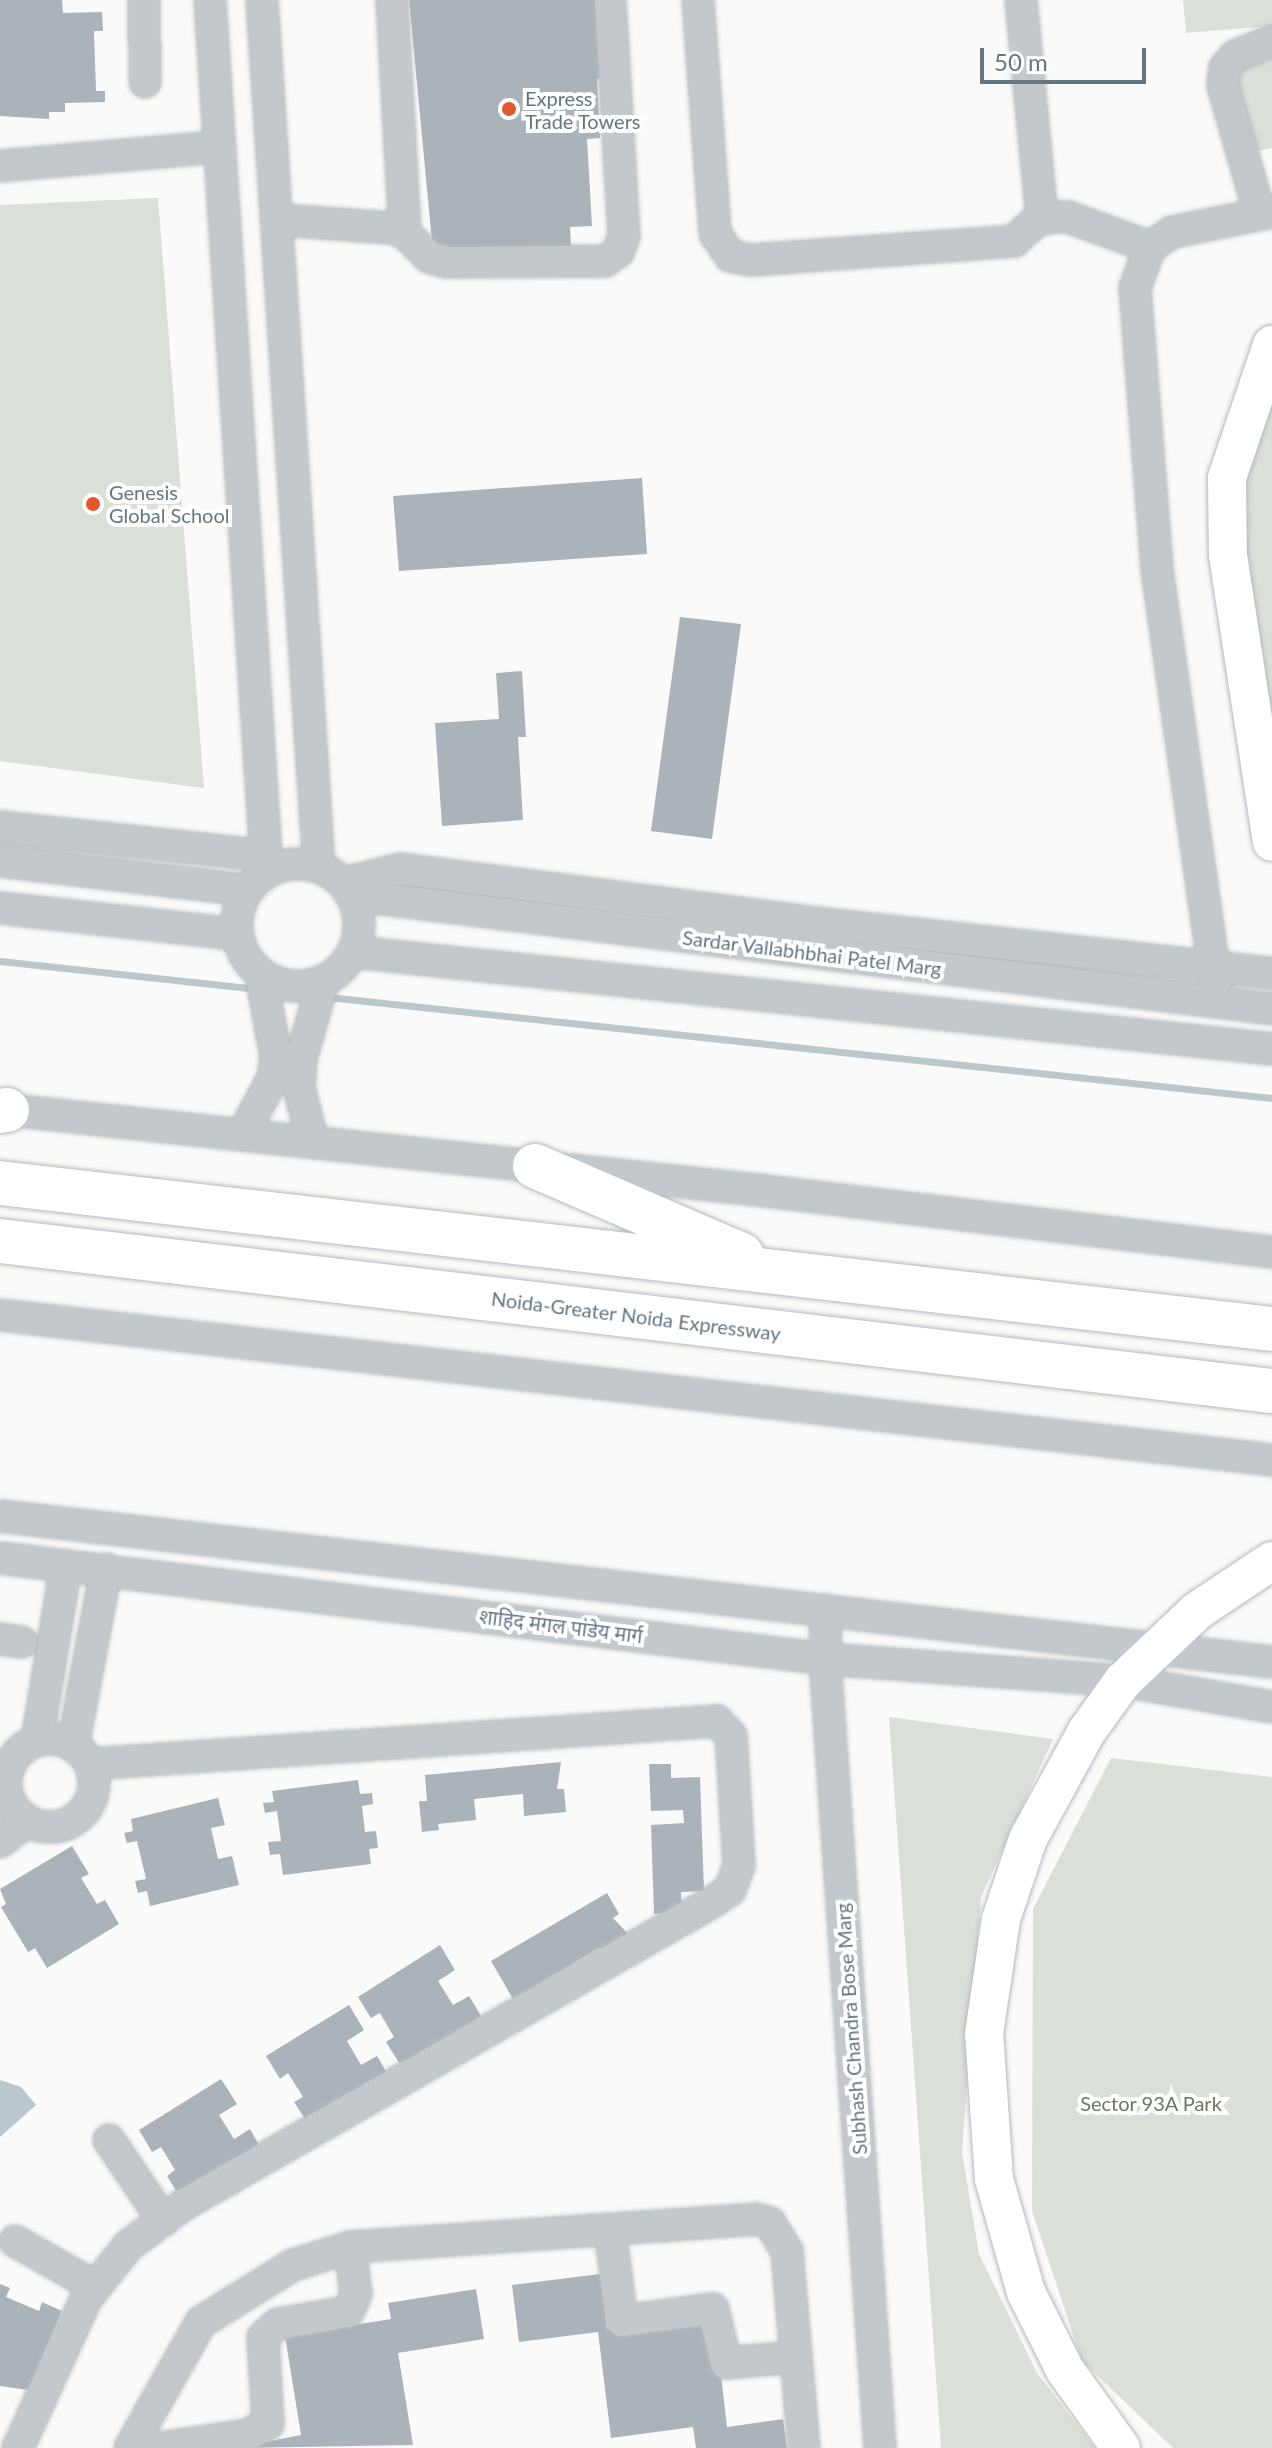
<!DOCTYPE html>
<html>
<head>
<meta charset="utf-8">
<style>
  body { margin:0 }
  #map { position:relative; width:1272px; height:2448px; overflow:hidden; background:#fafaf8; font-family:Lato,"Noto Sans Devanagari",sans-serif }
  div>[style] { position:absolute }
  .green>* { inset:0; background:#dadfd7 }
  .water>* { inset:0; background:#bbc7cb }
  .stream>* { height:7px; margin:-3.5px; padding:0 3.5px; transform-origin:3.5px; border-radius:3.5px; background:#bbc7cb }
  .building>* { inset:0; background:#aab3b9 }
  .roads { filter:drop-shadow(0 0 2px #b5babe) drop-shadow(0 0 2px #b5babe) }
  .minor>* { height:30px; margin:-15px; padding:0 15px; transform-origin:15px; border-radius:15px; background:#c3c8cc }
  .minor>.ring { margin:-15px; padding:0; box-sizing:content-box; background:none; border:30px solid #c3c8cc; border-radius:50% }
  .major>* { height:38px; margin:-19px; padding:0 19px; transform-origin:19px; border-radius:19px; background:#fff }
  .highway>* { height:44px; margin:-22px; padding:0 22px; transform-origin:22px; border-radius:22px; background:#fff }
  .dots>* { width:22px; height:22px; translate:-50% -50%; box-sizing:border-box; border:4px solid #fff; border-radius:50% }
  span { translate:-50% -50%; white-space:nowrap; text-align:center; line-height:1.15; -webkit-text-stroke:8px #fff; paint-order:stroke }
  .poi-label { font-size:20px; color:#657683 }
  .left { translate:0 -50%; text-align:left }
  .street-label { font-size:20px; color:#657683 }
  .park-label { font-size:20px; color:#687a64 }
  .scale { position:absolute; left:980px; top:48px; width:166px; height:36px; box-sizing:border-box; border:4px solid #657683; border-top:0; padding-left:10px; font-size:24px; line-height:28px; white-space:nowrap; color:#657683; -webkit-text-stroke:6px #fff; paint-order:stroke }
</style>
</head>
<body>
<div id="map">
  <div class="green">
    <div style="clip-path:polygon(1183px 0,1272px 0,1272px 26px,1186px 33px)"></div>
    <div style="clip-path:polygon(1272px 47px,1272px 148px,1253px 152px,1235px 83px,1254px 49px)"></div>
    <div style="clip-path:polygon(158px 198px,204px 788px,0 761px,0 205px)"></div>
    <div style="clip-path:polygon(1272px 394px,1272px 732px,1245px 553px,1245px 480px)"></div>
    <div style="clip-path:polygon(889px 1717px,1053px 1739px,981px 1897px,962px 2152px,979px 2254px,1037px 2373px,1095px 2448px,941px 2448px)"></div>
    <div style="clip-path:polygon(1111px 1758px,1272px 1777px,1272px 2448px,1173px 2448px,1082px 2361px,1032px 2211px,1033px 1909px)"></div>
  </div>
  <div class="water">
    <div style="clip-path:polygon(0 2080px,21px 2087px,36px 2105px,0 2137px)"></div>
  </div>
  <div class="stream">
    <div style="left:0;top:961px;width:258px;rotate:6.2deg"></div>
    <div style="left:272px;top:991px;width:39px;rotate:6deg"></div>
    <div style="left:328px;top:997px;width:949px;rotate:6.11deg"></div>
  </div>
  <div class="building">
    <div style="clip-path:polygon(0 0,62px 0,63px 13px,102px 12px,103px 31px,94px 31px,96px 91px,105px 91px,105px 102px,65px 103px,65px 112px,49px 112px,49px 119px,0 116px)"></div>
    <div style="clip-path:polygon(409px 0,603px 0,606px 78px,597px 79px,600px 138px,587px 139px,592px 226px,570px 227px,571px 246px,433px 252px)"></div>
    <div style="clip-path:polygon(642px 478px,647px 554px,399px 571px,393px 496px)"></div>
    <div style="clip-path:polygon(680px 617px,741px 624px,712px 839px,651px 831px)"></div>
    <div style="clip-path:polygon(522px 671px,526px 737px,518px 737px,523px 820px,442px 826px,435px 723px,499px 719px,496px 673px)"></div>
    <div style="clip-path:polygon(561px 1762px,557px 1789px,564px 1789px,566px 1812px,524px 1816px,523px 1794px,474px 1799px,476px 1820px,438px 1824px,439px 1830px,422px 1832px,419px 1801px,427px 1801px,425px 1775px)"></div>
    <div style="clip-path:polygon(649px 1764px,671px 1764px,671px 1778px,700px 1777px,704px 1891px,681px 1892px,682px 1913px,654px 1914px,651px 1825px,684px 1823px,683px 1810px,651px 1811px)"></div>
    <div style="clip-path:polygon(358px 1780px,360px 1794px,372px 1793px,373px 1804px,362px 1806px,365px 1832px,376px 1831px,378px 1848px,369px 1849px,371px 1864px,283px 1875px,280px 1854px,270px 1855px,268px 1842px,281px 1841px,277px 1811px,265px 1813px,263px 1803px,274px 1802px,272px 1791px)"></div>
    <div style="clip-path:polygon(218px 1798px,225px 1825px,211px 1828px,218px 1859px,232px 1856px,239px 1885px,150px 1906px,147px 1891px,138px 1893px,135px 1881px,146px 1879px,137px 1841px,127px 1843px,124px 1833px,133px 1831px,131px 1819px)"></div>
    <div style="clip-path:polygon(72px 1846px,89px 1874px,81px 1878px,97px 1904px,105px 1900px,119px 1924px,47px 1968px,35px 1948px,28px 1952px,1px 1907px,6px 1904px,0 1889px)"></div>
    <div style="clip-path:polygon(607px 1893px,619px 1914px,613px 1918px,632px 1938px,603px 1955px,599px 1948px,513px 1999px,491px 1961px)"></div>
    <div style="clip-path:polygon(440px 1945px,455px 1970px,438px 1981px,453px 2005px,469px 1996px,481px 2016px,401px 2066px,386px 2042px,394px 2037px,380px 2013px,371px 2018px,358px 1997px)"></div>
    <div style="clip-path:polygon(349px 2005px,364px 2030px,347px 2041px,361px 2065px,377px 2056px,389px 2076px,309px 2125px,294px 2102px,303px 2097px,288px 2073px,280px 2079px,266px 2056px)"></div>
    <div style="clip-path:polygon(221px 2079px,237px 2104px,219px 2115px,234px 2139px,250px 2129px,262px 2150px,182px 2200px,167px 2176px,175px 2170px,161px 2147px,152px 2152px,139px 2130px)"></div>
    <div style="clip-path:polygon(600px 2274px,607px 2329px,714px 2315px,727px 2427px,783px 2419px,787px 2448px,696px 2448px,693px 2427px,611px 2438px,598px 2332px,519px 2342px,512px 2285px)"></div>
    <div style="clip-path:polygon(0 2284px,10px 2288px,6px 2297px,39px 2311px,42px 2302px,62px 2311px,28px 2390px,0 2386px)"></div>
    <div style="clip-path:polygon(476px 2289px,484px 2339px,398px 2353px,413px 2445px,234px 2448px,301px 2435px,285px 2336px,391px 2319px,388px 2303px)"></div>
  </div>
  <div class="roads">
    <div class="minor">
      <div style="left:144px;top:0;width:82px;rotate:89.3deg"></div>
      <div style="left:210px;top:0;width:874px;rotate:86.26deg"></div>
      <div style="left:262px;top:0;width:869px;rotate:86.24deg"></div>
      <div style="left:392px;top:0;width:233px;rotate:86.8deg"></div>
      <div style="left:698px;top:0;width:234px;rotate:85.8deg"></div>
      <div style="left:715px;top:233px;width:27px;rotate:57deg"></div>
      <div style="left:730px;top:256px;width:21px;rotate:11deg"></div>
      <div style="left:751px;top:260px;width:264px;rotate:-4.1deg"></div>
      <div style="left:1014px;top:241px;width:30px;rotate:-42deg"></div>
      <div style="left:1036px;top:221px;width:16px;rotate:-14deg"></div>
      <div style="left:1052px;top:217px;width:16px"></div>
      <div style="left:1068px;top:217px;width:87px;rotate:20.1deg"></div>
      <div style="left:1021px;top:0;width:219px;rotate:84.5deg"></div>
      <div style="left:0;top:166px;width:220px;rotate:-5deg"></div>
      <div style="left:1260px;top:214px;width:133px;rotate:-106.1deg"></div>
      <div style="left:1223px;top:86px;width:18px;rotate:-84deg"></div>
      <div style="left:1225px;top:68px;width:16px;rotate:-50deg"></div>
      <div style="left:1235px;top:56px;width:40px;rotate:-22deg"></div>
      <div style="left:280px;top:220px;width:112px;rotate:4.1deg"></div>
      <div style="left:392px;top:228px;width:14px;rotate:21deg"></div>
      <div style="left:405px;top:233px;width:34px;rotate:45deg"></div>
      <div style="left:429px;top:257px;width:19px;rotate:16deg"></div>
      <div style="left:447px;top:262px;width:158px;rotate:-0.4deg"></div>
      <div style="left:605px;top:261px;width:16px;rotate:-35deg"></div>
      <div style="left:618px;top:252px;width:17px;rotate:-69deg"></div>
      <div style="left:624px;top:236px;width:236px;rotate:-93.4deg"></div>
      <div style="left:0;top:827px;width:268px;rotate:6.2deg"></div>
      <div style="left:0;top:861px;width:249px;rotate:6.7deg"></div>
      <div class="ring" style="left:237px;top:864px;width:92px;height:92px"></div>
      <div style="left:344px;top:883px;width:59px;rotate:-13.8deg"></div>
      <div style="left:401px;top:869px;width:418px;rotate:7.4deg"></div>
      <div style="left:816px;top:923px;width:459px;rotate:6.3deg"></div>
      <div style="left:352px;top:895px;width:927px;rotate:7.06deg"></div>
      <div style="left:0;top:908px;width:238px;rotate:6.3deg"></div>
      <div style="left:354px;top:952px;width:923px;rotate:6.03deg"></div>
      <div style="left:1216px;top:984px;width:420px;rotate:-98.1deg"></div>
      <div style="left:1157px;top:568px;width:281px;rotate:-94.5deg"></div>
      <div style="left:1135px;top:288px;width:44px;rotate:-69.9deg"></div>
      <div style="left:1150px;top:247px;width:27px;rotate:-34deg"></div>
      <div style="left:1172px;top:232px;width:102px;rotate:-11.3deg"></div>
      <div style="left:0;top:1109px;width:770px;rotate:6.11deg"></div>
      <div style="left:766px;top:1191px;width:510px;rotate:6.87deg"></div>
      <div style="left:244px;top:1132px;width:61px;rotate:-61.8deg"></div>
      <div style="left:273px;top:1078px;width:21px;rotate:-82deg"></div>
      <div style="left:276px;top:1057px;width:83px;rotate:-100.4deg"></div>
      <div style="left:313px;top:1141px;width:55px;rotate:-104.8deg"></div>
      <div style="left:299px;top:1088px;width:29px;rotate:-86deg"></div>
      <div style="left:301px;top:1059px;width:80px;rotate:-74.1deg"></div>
      <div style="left:0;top:1315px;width:1280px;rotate:6.5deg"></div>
      <div style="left:0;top:1516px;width:1280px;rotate:6.55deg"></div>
      <div style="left:0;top:1558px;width:831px;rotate:6.98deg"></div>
      <div style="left:825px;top:1659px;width:299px;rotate:4.2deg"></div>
      <div style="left:1123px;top:1681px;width:151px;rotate:9.9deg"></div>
      <div style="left:826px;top:1610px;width:49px;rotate:91.2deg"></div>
      <div style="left:825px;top:1659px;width:791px;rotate:86.01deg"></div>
      <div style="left:0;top:1639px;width:22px;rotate:8deg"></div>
      <div class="ring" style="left:6px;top:1739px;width:58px;height:58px"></div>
      <div style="left:37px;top:1741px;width:178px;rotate:-80.6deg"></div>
      <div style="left:73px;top:1746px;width:180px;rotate:-79.4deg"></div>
      <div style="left:0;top:1842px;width:34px;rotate:-38deg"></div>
      <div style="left:109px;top:2140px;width:97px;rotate:56deg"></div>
      <div style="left:610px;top:2229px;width:93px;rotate:82.6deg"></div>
      <div style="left:622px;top:2321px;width:92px;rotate:-7.5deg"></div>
      <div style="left:713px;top:2309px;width:56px;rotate:76.5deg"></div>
      <div style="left:726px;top:2363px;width:70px;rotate:-4.9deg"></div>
      <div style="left:15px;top:2241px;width:91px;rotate:29.7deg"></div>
      <div style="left:18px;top:2448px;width:164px;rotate:-65.5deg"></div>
      <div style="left:86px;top:2299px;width:68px;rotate:-51.6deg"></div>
      <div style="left:128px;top:2246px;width:69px;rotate:-36.7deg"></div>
      <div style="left:183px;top:2205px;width:606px;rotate:-29.78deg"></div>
      <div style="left:709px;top:1904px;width:25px;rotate:-34deg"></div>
      <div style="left:730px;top:1890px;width:27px;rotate:-70deg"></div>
      <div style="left:739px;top:1865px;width:129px;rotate:-93.5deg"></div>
      <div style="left:731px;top:1736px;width:21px;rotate:-133deg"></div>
      <div style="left:717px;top:1721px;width:629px;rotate:176.08deg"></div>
      <div style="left:130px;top:2448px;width:145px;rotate:-60.6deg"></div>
      <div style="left:201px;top:2322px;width:108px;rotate:-31.8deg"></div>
      <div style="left:293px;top:2265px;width:60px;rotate:-17.5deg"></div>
      <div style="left:160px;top:2448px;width:88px;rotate:-8.5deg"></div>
      <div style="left:247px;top:2435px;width:24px;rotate:-28deg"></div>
      <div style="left:268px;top:2424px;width:87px;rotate:-93.3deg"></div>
      <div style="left:263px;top:2337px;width:20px;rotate:-41deg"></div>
      <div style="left:278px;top:2324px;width:71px;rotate:-9.7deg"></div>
      <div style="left:348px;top:2312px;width:20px;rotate:-66deg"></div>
      <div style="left:356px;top:2294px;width:47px;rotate:-97.3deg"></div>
      <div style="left:350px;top:2247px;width:407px;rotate:-3.9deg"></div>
      <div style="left:756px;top:2219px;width:15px;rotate:16deg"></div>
      <div style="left:770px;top:2223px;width:33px;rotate:59deg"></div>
      <div style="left:787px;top:2251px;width:198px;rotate:85.1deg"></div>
    </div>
    <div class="major">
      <div style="left:1272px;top:345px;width:140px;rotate:108.7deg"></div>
      <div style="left:1227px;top:478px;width:77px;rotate:89.3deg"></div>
      <div style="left:1228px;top:555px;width:290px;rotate:81.3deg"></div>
      <div style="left:1121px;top:2448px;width:96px;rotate:-125.7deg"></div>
      <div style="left:1065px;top:2370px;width:87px;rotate:-116.6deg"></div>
      <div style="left:1026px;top:2292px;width:117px;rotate:-105.8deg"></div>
      <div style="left:994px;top:2179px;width:145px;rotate:-93.9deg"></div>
      <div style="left:984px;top:2034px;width:116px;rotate:-81.6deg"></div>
      <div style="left:1001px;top:1919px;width:84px;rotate:-71.4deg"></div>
      <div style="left:1028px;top:1839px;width:123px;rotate:-61.4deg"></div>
      <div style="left:1087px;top:1731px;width:62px;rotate:-54.2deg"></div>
      <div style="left:1123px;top:1681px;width:102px;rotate:-43.4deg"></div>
      <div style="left:1197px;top:1611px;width:90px;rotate:-33.7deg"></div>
    </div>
    <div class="highway">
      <div style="left:0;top:1111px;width:7px;rotate:-8deg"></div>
      <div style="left:535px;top:1166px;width:225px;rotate:23.3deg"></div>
      <div style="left:0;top:1183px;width:1280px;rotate:6.55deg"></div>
      <div style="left:0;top:1241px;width:1281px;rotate:6.73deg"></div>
    </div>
  </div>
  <div class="dots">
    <div style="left:509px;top:109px;background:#e4572e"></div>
    <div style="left:93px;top:504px;background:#e4572e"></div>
  </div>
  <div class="poi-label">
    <span class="left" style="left:525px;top:110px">Express<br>Trade Towers</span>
    <span class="left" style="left:109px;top:504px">Genesis<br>Global School</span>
  </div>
  <div class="street-label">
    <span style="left:812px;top:953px;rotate:7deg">Sardar Vallabhbhai Patel Marg</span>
    <span style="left:636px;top:1316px;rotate:7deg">Noida-Greater Noida Expressway</span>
    <span style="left:561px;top:1626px;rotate:7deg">शाहिद मंगल पांडेय मार्ग</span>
    <span style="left:851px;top:2029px;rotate:-94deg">Subhash Chandra Bose Marg</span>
  </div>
  <div class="park-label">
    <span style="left:1151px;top:2103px">Sector 93A Park</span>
  </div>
  <div class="scale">50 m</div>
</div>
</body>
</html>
